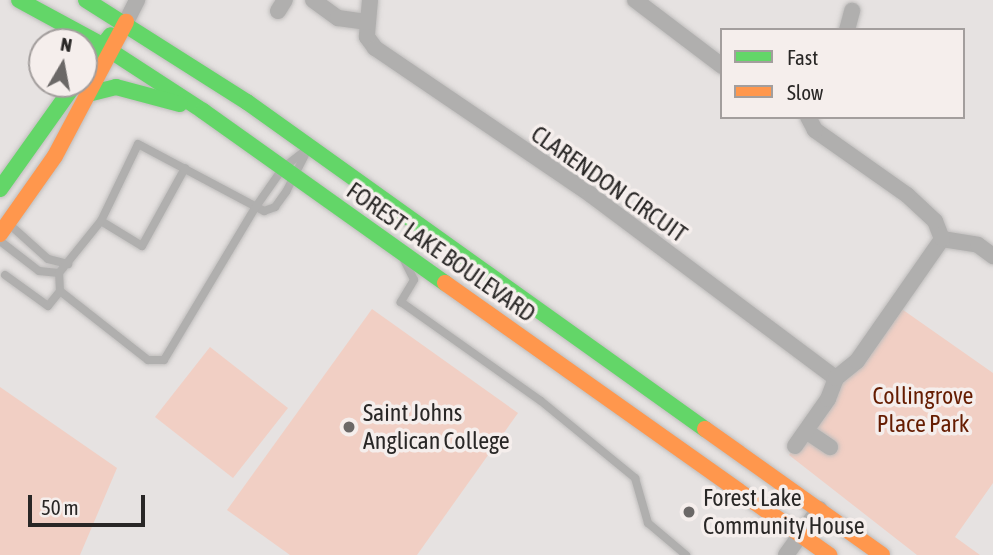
<!DOCTYPE html>
<html>
<head>
<meta charset="utf-8">
<style>
  body { margin:0 }
  #map { position:relative; width:993px; height:555px; overflow:hidden; background:#e6e2e1; font-family:"Asap Condensed",sans-serif }
  div>[style] { position:absolute }
  .green>* { inset:0; background:#f1cfc4 }
  .roads { filter:drop-shadow(0 0 2px #bfbdbc) drop-shadow(0 0 2px #bfbdbc) }
  .lane>* { height:8px; margin:-4px; padding:0 4px; transform-origin:4px; border-radius:4px; background:#b0afae }
  .street>* { height:16px; margin:-8px; padding:0 8px; transform-origin:8px; border-radius:8px; background:#b0afae }
  .fast>* { height:16px; margin:-8px; padding:0 8px; transform-origin:8px; border-radius:8px; background:#63d668 }
  .slow>* { height:16px; margin:-8px; padding:0 8px; transform-origin:8px; border-radius:8px; background:#ff974d }
  .dots>* { width:19px; height:19px; translate:-50% -50%; box-sizing:border-box; border:4px solid #f5eeec; border-radius:50% }
  span { translate:-50% -50%; white-space:nowrap; text-align:center; line-height:1.15; -webkit-text-stroke:7px #f5eeec; paint-order:stroke }
  .street-label { font-size:24px; color:#292726 }
  .park-label { font-size:24px; color:#651c01 }
  .poi-label { font-size:24px; color:#292726 }
  .left { translate:0 -50%; text-align:left }
  .legend { position:absolute; left:720px; top:28px; width:245px; height:91px; box-sizing:border-box; background:#f5eeec; border:2px solid #a39e9d; margin:0; padding:9px 12px; list-style:none; font-size:21px; color:#292726 }
  .legend li { display:flex; align-items:center; gap:14px; height:35px }
  .legend b { width:35px; border:2px solid #a39e9d }
  .north { position:absolute; left:28px; top:28px; width:70px; height:70px; box-sizing:border-box; background:#f5eeec; border:2px solid #a39e9d; border-radius:50%; rotate:10deg; font-size:19px; font-weight:700; line-height:28px; text-align:center; color:#292726 }
  .north::after { content:''; display:block; margin:auto; width:24px; height:32px; background:#6b6867; clip-path:polygon(50% 0,100% 100%,50% 72%,0 100%) }
  .scale { position:absolute; left:28px; top:495px; width:117px; height:32px; box-sizing:border-box; border:4px solid #292726; border-top:0; padding-left:9px; font-size:21px; line-height:24px; white-space:nowrap; color:#292726; -webkit-text-stroke:5px #f5eeec; paint-order:stroke }
</style>
</head>
<body>
<div id="map">
  <div class="green">
    <div style="clip-path:polygon(896px 305px,993px 373px,993px 483px,955px 537px,980px 555px,917px 555px,789px 455px)"></div>
    <div style="clip-path:polygon(372px 309px,518px 413px,417px 555px,290px 555px,227px 510px)"></div>
    <div style="clip-path:polygon(210px 347px,288px 408px,233px 478px,155px 417px)"></div>
    <div style="clip-path:polygon(0 387px,117px 468px,80px 555px,0 555px)"></div>
  </div>
  <div class="roads">
    <div class="lane">
      <div style="left:101px;top:221px;width:48px;rotate:31.4deg"></div>
      <div style="left:142px;top:246px;width:89px;rotate:-61.1deg"></div>
      <div style="left:9px;top:224px;width:52px;rotate:41.9deg"></div>
      <div style="left:48px;top:259px;width:21px;rotate:14deg"></div>
      <div style="left:0;top:241px;width:49px;rotate:37.6deg"></div>
      <div style="left:39px;top:271px;width:20px;rotate:6deg"></div>
      <div style="left:59px;top:273px;width:67px;rotate:-51.1deg"></div>
      <div style="left:101px;top:221px;width:85px;rotate:-64.3deg"></div>
      <div style="left:138px;top:144px;width:143px;rotate:28deg"></div>
      <div style="left:264px;top:211px;width:12px;rotate:-20deg"></div>
      <div style="left:275px;top:207px;width:19px;rotate:-54deg"></div>
      <div style="left:286px;top:192px;width:48px;rotate:-62.9deg"></div>
      <div style="left:404px;top:260px;width:22px;rotate:63deg"></div>
      <div style="left:414px;top:280px;width:26px;rotate:121deg"></div>
      <div style="left:401px;top:302px;width:171px;rotate:35.3deg"></div>
      <div style="left:541px;top:401px;width:122px;rotate:39.3deg"></div>
      <div style="left:635px;top:478px;width:47px;rotate:73.9deg"></div>
      <div style="left:648px;top:523px;width:50px;rotate:40.1deg"></div>
      <div style="left:5px;top:275px;width:53px;rotate:35.8deg"></div>
      <div style="left:48px;top:306px;width:19px;rotate:-51deg"></div>
      <div style="left:60px;top:291px;width:18px;rotate:-93deg"></div>
      <div style="left:60px;top:291px;width:112px;rotate:38.1deg"></div>
      <div style="left:148px;top:360px;width:16px"></div>
      <div style="left:164px;top:360px;width:177px;rotate:-59.1deg"></div>
      <div style="left:255px;top:208px;width:49px;rotate:-55deg"></div>
      <div style="left:283px;top:168px;width:31px;rotate:-38deg"></div>
    </div>
    <div class="street">
      <div style="left:313px;top:0;width:31px;rotate:36deg"></div>
      <div style="left:338px;top:18px;width:28px;rotate:8deg"></div>
      <div style="left:370px;top:0;width:37px;rotate:95deg"></div>
      <div style="left:367px;top:37px;width:14px;rotate:54deg"></div>
      <div style="left:375px;top:48px;width:261px;rotate:34.2deg"></div>
      <div style="left:591px;top:195px;width:306px;rotate:36.8deg"></div>
      <div style="left:635px;top:0;width:109px;rotate:37.2deg"></div>
      <div style="left:278px;top:11px;width:13px;rotate:-58deg"></div>
      <div style="left:126px;top:22px;width:25px;rotate:-63deg"></div>
      <div style="left:847px;top:30px;width:20px;rotate:-75deg"></div>
      <div style="left:942px;top:239px;width:36px;rotate:9deg"></div>
      <div style="left:978px;top:245px;width:19px;rotate:36deg"></div>
      <div style="left:806px;top:431px;width:29px;rotate:34deg"></div>
      <div style="left:795px;top:446px;width:57px;rotate:-54.9deg"></div>
      <div style="left:828px;top:399px;width:22px;rotate:-69deg"></div>
      <div style="left:836px;top:378px;width:27px;rotate:-39deg"></div>
      <div style="left:857px;top:361px;width:149px;rotate:-55.1deg"></div>
      <div style="left:942px;top:239px;width:19px;rotate:-111deg"></div>
      <div style="left:935px;top:221px;width:38px;rotate:-137deg"></div>
      <div style="left:907px;top:195px;width:113px;rotate:-144.8deg"></div>
      <div style="left:815px;top:130px;width:15px;rotate:-118deg"></div>
      <div style="left:786px;top:555px;width:57px;rotate:-54.3deg"></div>
    </div>
    <div class="fast">
      <div style="left:19px;top:0;width:92px;rotate:28.5deg"></div>
      <div style="left:100px;top:44px;width:123px;rotate:33deg"></div>
      <div style="left:203px;top:111px;width:297px;rotate:35.4deg"></div>
      <div style="left:86px;top:0;width:191px;rotate:32.4deg"></div>
      <div style="left:247px;top:102px;width:563px;rotate:35.53deg"></div>
      <div style="left:84px;top:70px;width:44px;rotate:-52.4deg"></div>
      <div style="left:88px;top:94px;width:29px;rotate:-14deg"></div>
      <div style="left:116px;top:87px;width:66px;rotate:14.9deg"></div>
      <div style="left:0;top:189px;width:129px;rotate:-54.5deg"></div>
    </div>
    <div class="slow">
      <div style="left:0;top:234px;width:95px;rotate:-54.8deg"></div>
      <div style="left:55px;top:156px;width:152px;rotate:-62.1deg"></div>
      <div style="left:445px;top:283px;width:471px;rotate:35.3deg"></div>
      <div style="left:705px;top:429px;width:217px;rotate:35.4deg"></div>
    </div>
  </div>
  <div class="dots">
    <div style="left:349px;top:427px;background:#6b6867"></div>
    <div style="left:689px;top:512px;background:#6b6867"></div>
  </div>
  <div class="street-label">
    <span style="left:609px;top:184px;rotate:35deg">CLARENDON CIRCUIT</span>
    <span style="left:441px;top:252px;rotate:35deg">FOREST LAKE BOULEVARD</span>
  </div>
  <div class="park-label">
    <span style="left:923px;top:410px">Collingrove<br>Place Park</span>
  </div>
  <div class="poi-label">
    <span class="left" style="left:363px;top:427px">Saint Johns<br>Anglican College</span>
    <span class="left" style="left:703px;top:512px">Forest Lake<br>Community House</span>
  </div>
  <ul class="legend">
  <li><b style="height:9px;background:#63d668"></b>Fast</li>
  <li><b style="height:9px;background:#ff974d"></b>Slow</li>
  </ul>
  <div class="north">N</div>
  <div class="scale">50 m</div>
</div>
</body>
</html>
